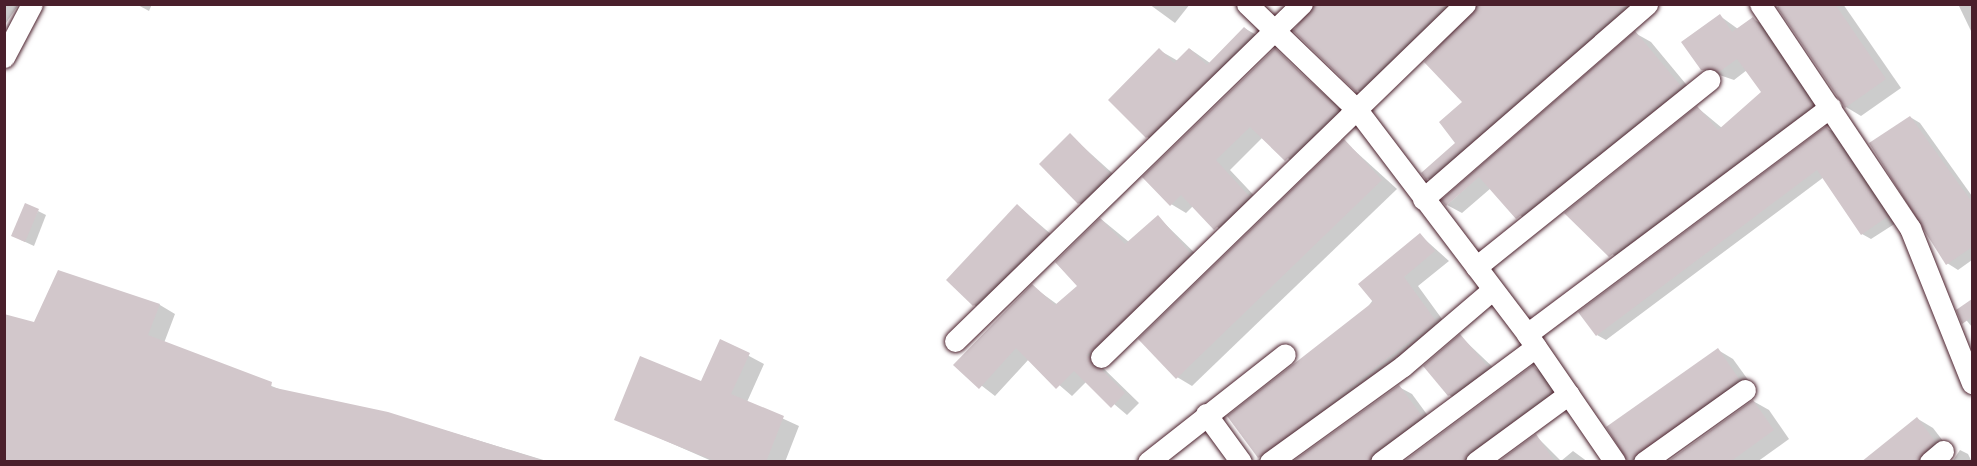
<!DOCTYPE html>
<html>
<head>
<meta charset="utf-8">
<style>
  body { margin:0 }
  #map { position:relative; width:1977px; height:466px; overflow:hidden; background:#fff; font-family:Mynerve,sans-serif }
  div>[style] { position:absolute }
  .shadow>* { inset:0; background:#0003 }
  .building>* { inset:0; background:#d2c7cb }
  .roads { filter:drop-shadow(0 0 2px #4a1f2b) drop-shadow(0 0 2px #4a1f2b) }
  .minor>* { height:21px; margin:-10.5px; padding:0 10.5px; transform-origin:10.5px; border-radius:10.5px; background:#fff }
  span { translate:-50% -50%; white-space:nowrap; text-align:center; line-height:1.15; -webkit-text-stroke:4.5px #fff; paint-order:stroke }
  .frame { position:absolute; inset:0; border:6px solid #4a1f2b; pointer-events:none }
</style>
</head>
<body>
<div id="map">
  <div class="shadow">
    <div style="clip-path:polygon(4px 4px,19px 4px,4px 26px)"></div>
    <div style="clip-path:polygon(136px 4px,152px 4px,149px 11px)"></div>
    <div style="clip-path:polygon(1149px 4px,1190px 4px,1175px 23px)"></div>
    <div style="clip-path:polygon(1317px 4px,1470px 4px,1373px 99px,1357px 90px)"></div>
    <div style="clip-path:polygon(1475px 4px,1652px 4px,1442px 187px,1427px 178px,1457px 143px)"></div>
    <div style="clip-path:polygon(1784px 4px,1843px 4px,1901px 88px,1861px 116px,1846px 107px)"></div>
    <div style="clip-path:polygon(1958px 4px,1972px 4px,1972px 33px)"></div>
    <div style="clip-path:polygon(1720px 16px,1738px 29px,1753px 19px,1767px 27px,1825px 113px,1624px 264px,1566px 213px,1698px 108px,1722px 128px,1763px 93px,1747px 70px,1734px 80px,1702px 69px)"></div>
    <div style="clip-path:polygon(1244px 28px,1260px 37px,1162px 146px,1147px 137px,1159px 50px,1178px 61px,1190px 49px,1210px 63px)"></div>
    <div style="clip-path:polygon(1635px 33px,1651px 42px,1695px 95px,1532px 226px,1491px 188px,1462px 213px,1447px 205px)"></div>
    <div style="clip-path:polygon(1275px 50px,1352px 119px,1301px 169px,1263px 137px,1230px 170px,1263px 205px,1230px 238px,1193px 206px,1186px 213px,1171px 204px)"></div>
    <div style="clip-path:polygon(1910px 117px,1920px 123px,1972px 196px,1972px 260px,1958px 270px,1947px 263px)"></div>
    <div style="clip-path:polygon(1826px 128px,1836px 133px,1896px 223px,1871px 239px,1862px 234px,1824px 177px,1606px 340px,1597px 335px)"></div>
    <div style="clip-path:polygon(1070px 135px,1121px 181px,1091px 210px,1079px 203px)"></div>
    <div style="clip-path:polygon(1344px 141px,1397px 189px,1192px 386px,1177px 377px)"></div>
    <div style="clip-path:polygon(1018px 206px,1059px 241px,986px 312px,974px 305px)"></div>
    <div style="clip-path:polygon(38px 211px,46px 215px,34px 246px,21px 240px)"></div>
    <div style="clip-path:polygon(1158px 217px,1204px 262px,1100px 365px,1139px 403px,1127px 415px,1087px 381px,1072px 396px,1029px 359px,995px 396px,955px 365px,1032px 286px,1058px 305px,1079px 286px,1101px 219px,1129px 242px)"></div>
    <div style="clip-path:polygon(1420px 235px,1449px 261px,1418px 286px,1450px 330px,1268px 462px,1259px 457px)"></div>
    <div style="clip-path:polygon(59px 272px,160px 305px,175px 314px,164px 343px,284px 391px,387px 413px,550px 462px,4px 462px,34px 324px)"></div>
    <div style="clip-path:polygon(1972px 301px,1972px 327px,1958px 310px)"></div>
    <div style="clip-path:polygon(1460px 336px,1500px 374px,1462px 402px,1449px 395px)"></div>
    <div style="clip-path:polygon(721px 341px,764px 364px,747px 402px,799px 426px,785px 462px,714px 462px,616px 419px,701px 383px)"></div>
    <div style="clip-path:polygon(1718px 350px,1733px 359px,1754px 388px,1652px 462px,1626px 462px)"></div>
    <div style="clip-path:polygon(1533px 367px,1546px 375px,1563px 399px,1481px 462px,1406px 462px)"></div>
    <div style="clip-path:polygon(1399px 387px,1412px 394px,1434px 424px,1386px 462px,1295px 462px)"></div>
    <div style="clip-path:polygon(1753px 401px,1769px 410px,1789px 439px,1757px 462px,1669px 462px)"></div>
    <div style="clip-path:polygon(1918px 419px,1933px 428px,1950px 450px,1938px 462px,1864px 462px)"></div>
    <div style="clip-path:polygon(1536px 436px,1561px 461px,1573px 451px,1588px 462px,1501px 462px)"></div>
    <div style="clip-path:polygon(1960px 450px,1968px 454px,1972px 462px,1952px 462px)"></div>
  </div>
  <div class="building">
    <div style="clip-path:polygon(1314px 4px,1446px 4px,1356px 92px,1293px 31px)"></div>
    <div style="clip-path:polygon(1477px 4px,1627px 4px,1426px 180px,1421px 173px,1455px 143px,1439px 122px,1462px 102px,1424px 62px)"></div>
    <div style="clip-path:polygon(1781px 4px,1835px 4px,1886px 79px,1845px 108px,1777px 7px)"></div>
    <div style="clip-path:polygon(1720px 14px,1732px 32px,1753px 17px,1812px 105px,1609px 257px,1564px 213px,1697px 106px,1718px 130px,1761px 92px,1737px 59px,1719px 72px,1701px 70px,1681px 42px)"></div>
    <div style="clip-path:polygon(1244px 27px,1252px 34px,1146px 138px,1108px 100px,1159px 48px,1174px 63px,1189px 48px,1207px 65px)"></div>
    <div style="clip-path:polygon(1635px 31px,1681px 86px,1516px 219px,1479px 177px,1446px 206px,1441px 200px)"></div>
    <div style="clip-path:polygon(1275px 48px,1338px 109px,1285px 161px,1250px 127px,1216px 160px,1249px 196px,1214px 230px,1181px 195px,1170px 206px,1142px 177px)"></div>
    <div style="clip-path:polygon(1910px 116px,1972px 202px,1972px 247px,1946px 265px,1869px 143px)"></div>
    <div style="clip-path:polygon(1826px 126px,1887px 217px,1861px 235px,1817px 170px,1596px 336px,1578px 312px)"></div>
    <div style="clip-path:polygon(1070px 133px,1109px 173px,1078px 204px,1039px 164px)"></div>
    <div style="clip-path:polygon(1344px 139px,1382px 180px,1176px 379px,1138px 339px)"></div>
    <div style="clip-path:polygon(25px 203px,39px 209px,25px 242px,11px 236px)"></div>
    <div style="clip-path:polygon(1017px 204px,1048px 233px,973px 306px,946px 280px)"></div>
    <div style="clip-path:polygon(1158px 215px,1190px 253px,1087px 355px,1125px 393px,1111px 408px,1074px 371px,1056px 389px,1016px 348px,979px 389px,953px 365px,1032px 284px,1055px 305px,1077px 286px,1055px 262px,1100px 218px,1125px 244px)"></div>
    <div style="clip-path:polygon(1420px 233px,1435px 251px,1404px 277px,1436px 321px,1258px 458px,1227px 416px,1373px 302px,1358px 284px)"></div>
    <div style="clip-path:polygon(58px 270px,160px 304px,148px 335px,272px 382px,271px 387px,388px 412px,548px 462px,4px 462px,4px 314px,34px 322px)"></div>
    <div style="clip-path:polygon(1972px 299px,1972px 317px,1962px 324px,1956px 310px)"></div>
    <div style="clip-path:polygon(1460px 334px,1488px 367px,1448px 396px,1423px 366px)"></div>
    <div style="clip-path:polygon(720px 339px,750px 353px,731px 394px,784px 416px,766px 462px,717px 462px,614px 420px,640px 356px,701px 381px)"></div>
    <div style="clip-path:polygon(1718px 348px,1739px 379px,1628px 462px,1606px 427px)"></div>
    <div style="clip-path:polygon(1533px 365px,1551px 391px,1468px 452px,1464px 462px,1403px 462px)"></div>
    <div style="clip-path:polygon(1399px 385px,1422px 416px,1373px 452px,1369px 462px,1292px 462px)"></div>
    <div style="clip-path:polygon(1753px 400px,1774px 430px,1730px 462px,1667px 462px)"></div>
    <div style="clip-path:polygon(1917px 417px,1935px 441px,1918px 462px,1861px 462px)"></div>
    <div style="clip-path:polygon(1536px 434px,1555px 462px,1498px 462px)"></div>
  </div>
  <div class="roads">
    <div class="minor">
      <div style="left:1247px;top:4px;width:154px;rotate:43.9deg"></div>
      <div style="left:1358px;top:111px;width:280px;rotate:52.8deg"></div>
      <div style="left:1527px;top:334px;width:155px;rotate:55.5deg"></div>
      <div style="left:1760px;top:4px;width:270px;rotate:56.2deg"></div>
      <div style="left:1910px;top:228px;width:167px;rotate:68.2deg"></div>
      <div style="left:4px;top:57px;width:60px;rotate:-62.2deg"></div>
      <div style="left:1423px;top:199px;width:297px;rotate:-41deg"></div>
      <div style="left:1476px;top:267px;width:299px;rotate:-38.7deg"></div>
      <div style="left:1527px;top:334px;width:379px;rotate:-36.8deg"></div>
      <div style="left:955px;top:341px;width:484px;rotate:-44.2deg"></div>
      <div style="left:1101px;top:357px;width:507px;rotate:-44.12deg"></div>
      <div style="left:1206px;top:414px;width:59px;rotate:53.9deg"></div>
      <div style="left:1148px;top:462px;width:174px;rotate:-38.2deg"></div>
      <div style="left:1270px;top:462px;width:164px;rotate:-35.8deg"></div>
      <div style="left:1403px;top:366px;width:118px;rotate:-40.5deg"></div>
      <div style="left:1381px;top:462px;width:193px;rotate:-36.6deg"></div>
      <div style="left:1476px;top:462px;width:115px;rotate:-36.2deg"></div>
      <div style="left:1644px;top:462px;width:124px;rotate:-35.5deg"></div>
      <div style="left:1930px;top:462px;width:17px;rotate:-40deg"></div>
    </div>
  </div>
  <div class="frame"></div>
</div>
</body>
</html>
